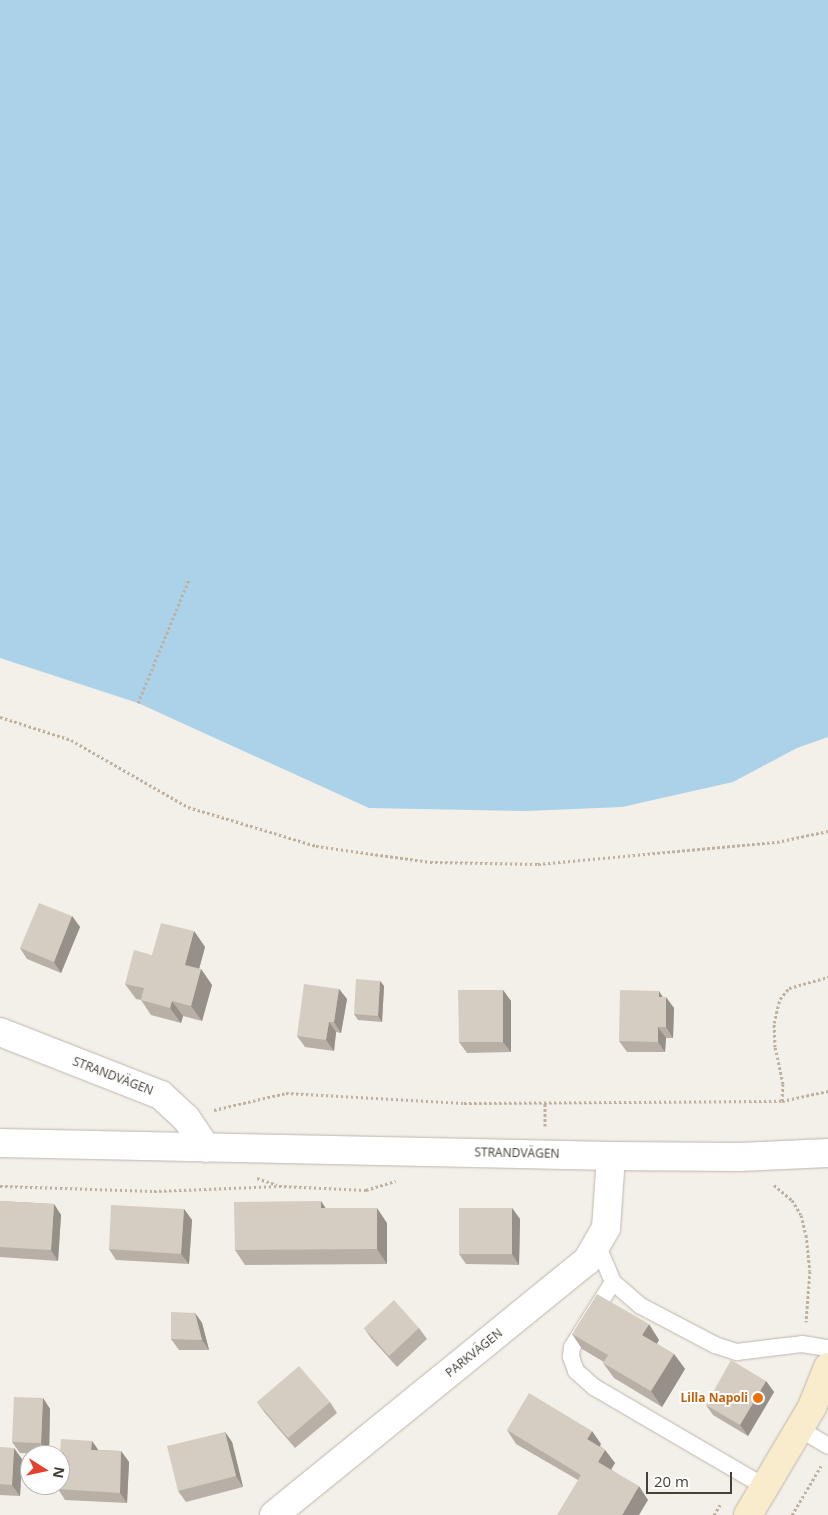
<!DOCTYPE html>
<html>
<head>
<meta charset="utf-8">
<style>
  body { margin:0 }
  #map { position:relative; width:828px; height:1515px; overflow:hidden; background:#f3efe9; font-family:"Open Sans",sans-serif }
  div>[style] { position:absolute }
  .water>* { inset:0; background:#abd2e9 }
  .path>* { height:3px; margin-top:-1.5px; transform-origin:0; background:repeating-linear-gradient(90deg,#beb19f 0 2.5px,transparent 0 5px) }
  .roads { filter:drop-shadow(0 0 1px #bdb6ac) drop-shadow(0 0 1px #bdb6ac) }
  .service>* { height:16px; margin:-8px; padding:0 8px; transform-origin:8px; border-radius:8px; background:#fff }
  .minor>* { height:28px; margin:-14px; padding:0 14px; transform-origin:14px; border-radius:14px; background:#fff }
  .tertiary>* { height:28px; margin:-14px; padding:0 14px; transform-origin:14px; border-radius:14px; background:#fff }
  .secondary>* { height:28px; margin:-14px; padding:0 14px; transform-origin:14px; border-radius:14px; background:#f9eccc }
  .wall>* { inset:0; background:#b8b0a7 }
  .shaded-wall>* { inset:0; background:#969088 }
  .building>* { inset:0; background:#d6cdc2 }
  .dots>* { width:14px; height:14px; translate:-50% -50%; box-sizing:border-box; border:2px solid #fff; border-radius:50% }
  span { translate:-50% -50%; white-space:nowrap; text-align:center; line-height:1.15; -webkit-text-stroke:4px #fff; paint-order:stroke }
  .street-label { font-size:12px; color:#454038 }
  .food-label { font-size:12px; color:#c56008; font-weight:700 }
  .right { translate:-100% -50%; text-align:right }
  .north { position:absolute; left:20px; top:1445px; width:50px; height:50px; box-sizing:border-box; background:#fff; border:1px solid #b5b3af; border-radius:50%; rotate:100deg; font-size:14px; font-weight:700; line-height:20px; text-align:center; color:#454038 }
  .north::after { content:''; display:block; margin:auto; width:18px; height:22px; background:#e5412d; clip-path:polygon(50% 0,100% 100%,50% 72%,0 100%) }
  .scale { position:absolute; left:646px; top:1472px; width:86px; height:22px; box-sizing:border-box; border:2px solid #454038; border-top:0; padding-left:6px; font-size:15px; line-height:18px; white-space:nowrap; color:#454038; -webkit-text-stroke:4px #fff; paint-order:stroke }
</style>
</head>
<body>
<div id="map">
  <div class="water">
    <div style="clip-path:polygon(0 0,828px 0,828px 737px,797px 748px,733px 782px,622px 807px,526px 811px,369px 808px,138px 703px,0 658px)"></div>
  </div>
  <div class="path">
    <div style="left:138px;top:703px;width:134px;rotate:-67.6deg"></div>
    <div style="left:0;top:717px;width:75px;rotate:17.9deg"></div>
    <div style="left:71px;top:740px;width:135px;rotate:29.8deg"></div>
    <div style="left:188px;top:807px;width:134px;rotate:16.9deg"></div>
    <div style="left:316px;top:846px;width:115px;rotate:8deg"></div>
    <div style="left:430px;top:862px;width:108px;rotate:1.1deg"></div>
    <div style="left:538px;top:864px;width:240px;rotate:-5.3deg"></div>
    <div style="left:777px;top:842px;width:52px;rotate:-12.2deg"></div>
    <div style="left:782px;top:1101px;width:17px;rotate:-87deg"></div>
    <div style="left:783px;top:1084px;width:38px;rotate:-102deg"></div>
    <div style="left:775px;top:1047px;width:24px;rotate:-92deg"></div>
    <div style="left:774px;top:1023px;width:25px;rotate:-76deg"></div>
    <div style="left:780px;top:999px;width:14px;rotate:-51deg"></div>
    <div style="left:789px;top:988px;width:41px;rotate:-15.8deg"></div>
    <div style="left:214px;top:1110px;width:74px;rotate:-13.3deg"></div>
    <div style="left:286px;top:1093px;width:178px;rotate:3.2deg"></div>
    <div style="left:464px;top:1103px;width:318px;rotate:-0.4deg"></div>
    <div style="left:782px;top:1101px;width:47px;rotate:-12.3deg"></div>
    <div style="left:545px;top:1126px;width:24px;rotate:-90deg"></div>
    <div style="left:257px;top:1178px;width:21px;rotate:19deg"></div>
    <div style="left:774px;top:1185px;width:23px;rotate:40deg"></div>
    <div style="left:792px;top:1200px;width:17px;rotate:59deg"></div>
    <div style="left:801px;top:1215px;width:21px;rotate:76deg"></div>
    <div style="left:806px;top:1235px;width:36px;rotate:84deg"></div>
    <div style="left:810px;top:1271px;width:51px;rotate:94.5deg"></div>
    <div style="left:0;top:1186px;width:154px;rotate:1.9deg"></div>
    <div style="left:154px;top:1191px;width:125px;rotate:-2.3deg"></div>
    <div style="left:279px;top:1186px;width:87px;rotate:2.6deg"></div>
    <div style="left:366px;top:1190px;width:31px;rotate:-17deg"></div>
    <div style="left:714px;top:1515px;width:12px;rotate:-59deg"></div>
    <div style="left:792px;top:1515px;width:57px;rotate:-59.4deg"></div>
  </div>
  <div class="roads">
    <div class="service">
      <div style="left:597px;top:1244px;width:41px;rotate:67.2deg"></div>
      <div style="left:613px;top:1282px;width:37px;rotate:41deg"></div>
      <div style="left:641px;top:1306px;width:84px;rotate:27.8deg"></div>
      <div style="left:715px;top:1345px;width:23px;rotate:18deg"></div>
      <div style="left:737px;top:1352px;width:65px;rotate:-7deg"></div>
      <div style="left:802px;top:1344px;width:26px;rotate:9deg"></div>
      <div style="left:613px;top:1282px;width:77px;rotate:122.2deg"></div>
      <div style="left:572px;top:1347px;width:10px;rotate:96deg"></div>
      <div style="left:571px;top:1357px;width:15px;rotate:70deg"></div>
      <div style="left:576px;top:1371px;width:24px;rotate:42deg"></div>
      <div style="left:594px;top:1387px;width:198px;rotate:30.3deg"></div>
      <div style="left:800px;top:1429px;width:33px;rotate:31deg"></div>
    </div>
    <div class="minor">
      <div style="left:0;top:1032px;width:173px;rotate:21.4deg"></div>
      <div style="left:161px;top:1095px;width:34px;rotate:43deg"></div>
      <div style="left:186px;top:1118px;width:36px;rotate:56deg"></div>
      <div style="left:274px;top:1515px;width:403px;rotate:-39.1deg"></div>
      <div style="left:587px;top:1261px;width:38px;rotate:-60deg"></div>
      <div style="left:606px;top:1228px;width:72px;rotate:-86deg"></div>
    </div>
    <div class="tertiary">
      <div style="left:0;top:1143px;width:611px;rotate:1.22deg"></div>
      <div style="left:611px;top:1156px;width:129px;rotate:0.4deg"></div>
      <div style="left:740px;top:1157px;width:88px;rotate:-2.6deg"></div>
    </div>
    <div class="secondary">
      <div style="left:748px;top:1515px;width:126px;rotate:-59.3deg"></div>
      <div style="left:812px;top:1407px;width:43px;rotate:-68.2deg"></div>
    </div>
  </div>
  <div class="wall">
    <div style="clip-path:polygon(72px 916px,80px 927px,61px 973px,27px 959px,20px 948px)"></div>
    <div style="clip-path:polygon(194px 931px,205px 947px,199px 969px,201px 969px,212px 985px,202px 1021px,183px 1016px,181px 1023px,151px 1015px,141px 1000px,136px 999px,125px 984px,152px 955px)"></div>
    <div style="clip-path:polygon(380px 981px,384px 986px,382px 1022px,358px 1020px,354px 1014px)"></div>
    <div style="clip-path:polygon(339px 989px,347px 999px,341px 1033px,336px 1032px,334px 1051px,305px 1047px,297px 1036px)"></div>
    <div style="clip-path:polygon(503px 990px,511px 1001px,511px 1052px,467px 1053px,459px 1042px)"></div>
    <div style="clip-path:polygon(663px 997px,674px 1008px,673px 1038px,666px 1038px,665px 1052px,627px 1052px,619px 1041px)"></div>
    <div style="clip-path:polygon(0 1201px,54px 1204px,61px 1215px,58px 1261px,0 1257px)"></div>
    <div style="clip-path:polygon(326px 1208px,387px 1223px,387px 1264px,245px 1265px,235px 1250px)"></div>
    <div style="clip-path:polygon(512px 1208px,520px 1219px,519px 1265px,466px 1264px,459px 1254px)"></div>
    <div style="clip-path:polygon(184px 1209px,192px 1220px,189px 1264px,116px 1260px,109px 1249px)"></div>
    <div style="clip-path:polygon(195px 1313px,202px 1323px,209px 1350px,179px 1350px,171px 1339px)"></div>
    <div style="clip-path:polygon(364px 1328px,419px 1328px,427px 1339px,397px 1367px,371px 1338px)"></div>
    <div style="clip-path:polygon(572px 1334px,659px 1340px,657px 1344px,674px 1354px,685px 1369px,662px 1407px,614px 1378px,603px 1363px,604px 1362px,582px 1349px)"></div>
    <div style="clip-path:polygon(766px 1381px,774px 1392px,748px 1436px,713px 1415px,706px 1405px)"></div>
    <div style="clip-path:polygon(43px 1398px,50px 1409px,49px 1454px,20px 1453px,12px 1442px)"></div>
    <div style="clip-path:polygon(257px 1402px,330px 1402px,337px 1413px,295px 1448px,265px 1413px)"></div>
    <div style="clip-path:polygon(507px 1430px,601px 1444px,600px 1446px,605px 1450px,615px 1463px,611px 1469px,648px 1500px,578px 1480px,516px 1444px)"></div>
    <div style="clip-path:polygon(225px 1432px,232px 1442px,243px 1487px,186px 1502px,178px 1491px)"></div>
    <div style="clip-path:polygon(92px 1441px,98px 1450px,121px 1451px,129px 1462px,127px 1503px,65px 1500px,58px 1489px)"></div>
    <div style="clip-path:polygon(0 1447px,22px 1459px,20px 1496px,0 1495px)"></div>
  </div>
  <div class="shaded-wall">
    <div style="clip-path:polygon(72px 916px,80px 927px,61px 973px,54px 962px)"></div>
    <div style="clip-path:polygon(194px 931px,205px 947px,196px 980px,185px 965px)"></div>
    <div style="clip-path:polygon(201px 969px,212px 985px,202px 1021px,191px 1006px)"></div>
    <div style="clip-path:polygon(380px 981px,384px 986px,382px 1022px,378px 1016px)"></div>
    <div style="clip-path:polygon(339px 989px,347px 999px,341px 1033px,334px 1022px)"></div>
    <div style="clip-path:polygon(503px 990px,511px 1001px,511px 1052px,503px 1042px)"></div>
    <div style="clip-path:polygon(659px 991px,666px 1002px,666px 997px,674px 1008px,673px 1038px,666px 1027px,659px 997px)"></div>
    <div style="clip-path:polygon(172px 1001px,183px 1016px,181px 1023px,170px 1008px)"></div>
    <div style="clip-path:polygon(329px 1022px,336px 1032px,334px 1051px,326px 1040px)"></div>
    <div style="clip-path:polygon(658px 1027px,666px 1038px,665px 1052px,658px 1042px)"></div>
    <div style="clip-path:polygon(321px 1201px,331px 1216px,321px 1208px)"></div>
    <div style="clip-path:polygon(54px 1204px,61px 1215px,58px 1261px,51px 1250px)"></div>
    <div style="clip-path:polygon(377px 1208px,387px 1223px,387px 1264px,377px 1249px)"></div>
    <div style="clip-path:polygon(512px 1208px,520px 1219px,519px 1265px,512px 1254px)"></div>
    <div style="clip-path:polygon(184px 1209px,192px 1220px,189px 1264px,181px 1254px)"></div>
    <div style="clip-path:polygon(195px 1313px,202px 1323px,209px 1350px,202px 1340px)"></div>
    <div style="clip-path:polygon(649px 1324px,659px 1340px,653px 1350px,642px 1335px)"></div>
    <div style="clip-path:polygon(674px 1354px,685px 1369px,662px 1407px,651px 1391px)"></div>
    <div style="clip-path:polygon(766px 1381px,774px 1392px,748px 1436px,740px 1425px)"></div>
    <div style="clip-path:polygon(43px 1398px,50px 1409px,49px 1454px,41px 1443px)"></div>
    <div style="clip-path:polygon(592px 1431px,601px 1444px,596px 1452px,587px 1439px)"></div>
    <div style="clip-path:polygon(225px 1432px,232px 1442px,243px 1487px,236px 1476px)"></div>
    <div style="clip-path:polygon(92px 1441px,99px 1451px,91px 1450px)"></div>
    <div style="clip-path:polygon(14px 1448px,22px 1459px,20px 1496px,12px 1485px)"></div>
    <div style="clip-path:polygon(605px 1450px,615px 1463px,608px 1475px,598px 1462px)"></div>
    <div style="clip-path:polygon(121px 1451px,129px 1462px,127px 1503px,120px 1493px)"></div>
    <div style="clip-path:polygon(639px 1486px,648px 1500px,639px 1515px,622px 1515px)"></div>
  </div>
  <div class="building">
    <div style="clip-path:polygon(39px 903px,72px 916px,54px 962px,20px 948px)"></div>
    <div style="clip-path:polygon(161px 923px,194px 931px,185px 965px,201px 969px,191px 1006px,172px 1001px,170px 1008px,141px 1000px,144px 988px,125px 984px,134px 950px,152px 955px)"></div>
    <div style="clip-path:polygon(356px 979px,380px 981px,378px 1016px,354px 1014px)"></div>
    <div style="clip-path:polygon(304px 984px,339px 989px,334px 1022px,329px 1022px,326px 1040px,297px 1036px)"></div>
    <div style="clip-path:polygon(458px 990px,503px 990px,503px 1042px,459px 1042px)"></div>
    <div style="clip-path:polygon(620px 990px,659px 991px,659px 997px,666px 997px,666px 1027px,658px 1027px,658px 1042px,619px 1041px)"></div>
    <div style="clip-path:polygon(0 1201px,54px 1204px,51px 1250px,0 1247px)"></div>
    <div style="clip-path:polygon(321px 1201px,321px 1208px,377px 1208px,377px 1249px,235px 1250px,234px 1202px)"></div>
    <div style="clip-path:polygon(111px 1205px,184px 1209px,181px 1254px,109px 1249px)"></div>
    <div style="clip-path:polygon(459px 1208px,512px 1208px,512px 1254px,459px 1254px)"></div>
    <div style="clip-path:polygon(597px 1294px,649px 1324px,642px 1335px,674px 1354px,651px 1391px,603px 1363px,608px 1355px,572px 1334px)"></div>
    <div style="clip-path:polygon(394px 1300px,419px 1328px,389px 1356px,364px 1328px)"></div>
    <div style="clip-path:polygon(171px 1312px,195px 1313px,202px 1340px,171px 1339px)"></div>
    <div style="clip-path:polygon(731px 1360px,766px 1381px,740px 1425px,706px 1405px)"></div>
    <div style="clip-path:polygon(299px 1366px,330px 1402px,288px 1438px,257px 1402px)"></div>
    <div style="clip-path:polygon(529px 1393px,592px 1431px,587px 1439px,605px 1450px,598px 1462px,639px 1486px,622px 1515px,557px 1515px,581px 1475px,507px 1430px)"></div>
    <div style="clip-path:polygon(14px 1397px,43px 1398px,41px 1443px,12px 1442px)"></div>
    <div style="clip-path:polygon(225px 1432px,236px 1476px,178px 1491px,167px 1446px)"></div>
    <div style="clip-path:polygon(61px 1439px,92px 1441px,91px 1450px,121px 1451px,120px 1493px,58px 1489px,58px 1485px,60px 1485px,60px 1455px)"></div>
    <div style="clip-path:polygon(0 1447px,14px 1448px,12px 1485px,0 1484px)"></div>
  </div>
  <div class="dots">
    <div style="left:758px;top:1398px;background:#e8710a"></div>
  </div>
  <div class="street-label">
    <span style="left:113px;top:1076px;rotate:21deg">STRANDVÄGEN</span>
    <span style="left:517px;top:1153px;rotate:1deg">STRANDVÄGEN</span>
    <span style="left:474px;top:1353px;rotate:-39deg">PARKVÄGEN</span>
  </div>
  <div class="food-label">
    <span class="right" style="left:748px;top:1398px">Lilla Napoli</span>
  </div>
  <div class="north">N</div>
  <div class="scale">20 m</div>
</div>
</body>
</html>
